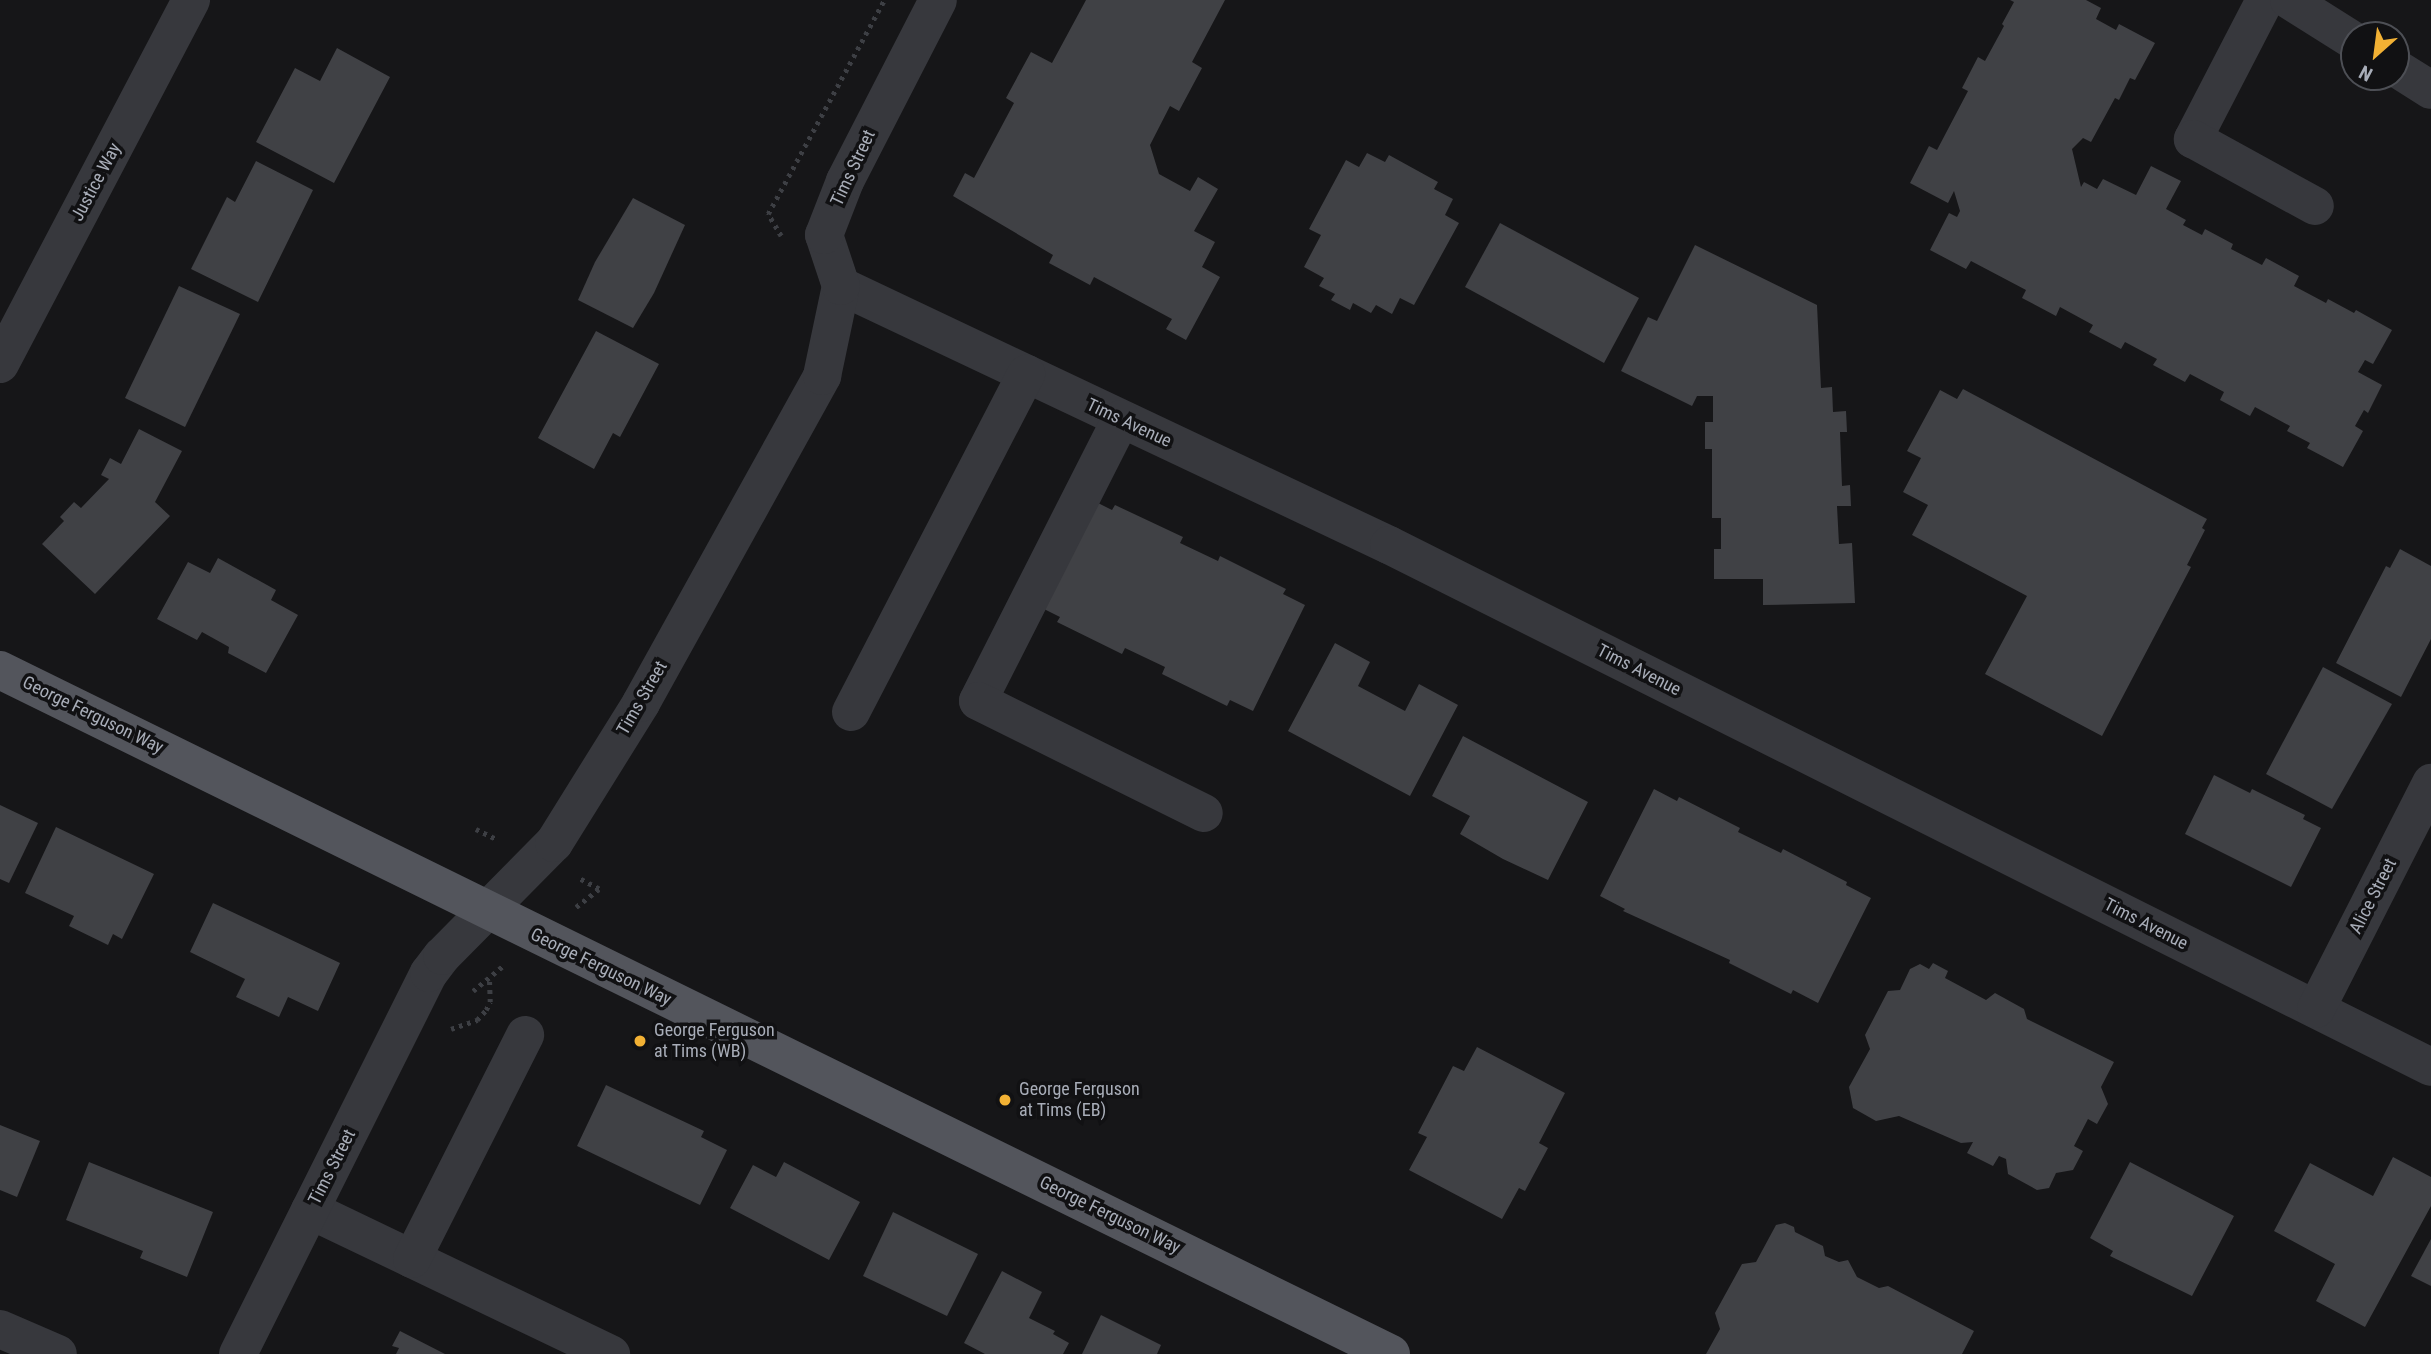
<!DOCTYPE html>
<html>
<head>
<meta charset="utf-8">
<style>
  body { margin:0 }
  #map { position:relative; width:2431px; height:1354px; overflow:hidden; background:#161618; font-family:"Roboto Condensed",sans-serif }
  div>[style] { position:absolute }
  .building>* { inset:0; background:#404145 }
  .path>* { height:4.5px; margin-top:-2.25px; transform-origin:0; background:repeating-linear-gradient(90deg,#3d3f44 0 3.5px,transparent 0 8.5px) }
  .minor>* { height:38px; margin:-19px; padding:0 19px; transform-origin:19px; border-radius:19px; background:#37383d }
  .major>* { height:38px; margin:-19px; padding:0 19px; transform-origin:19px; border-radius:19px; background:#53555c }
  .dots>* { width:19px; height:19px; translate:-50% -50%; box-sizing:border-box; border:4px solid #111113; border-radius:50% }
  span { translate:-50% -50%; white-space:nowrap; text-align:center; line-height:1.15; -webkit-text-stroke:7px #111113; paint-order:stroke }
  .street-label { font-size:18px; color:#a8adb8 }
  .poi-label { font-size:18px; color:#a8adb8 }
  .left { translate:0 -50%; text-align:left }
  .north { position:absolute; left:2340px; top:21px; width:70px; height:70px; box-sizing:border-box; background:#111113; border:2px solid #4d4f55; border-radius:50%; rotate:208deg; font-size:19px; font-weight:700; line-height:28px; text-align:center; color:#a8adb8 }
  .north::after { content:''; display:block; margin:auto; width:24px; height:32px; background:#f2b134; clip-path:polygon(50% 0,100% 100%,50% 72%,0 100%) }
</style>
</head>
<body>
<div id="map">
  <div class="building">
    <div style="clip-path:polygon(1086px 0,1225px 0,1192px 62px,1202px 68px,1179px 111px,1170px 106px,1150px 145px,1159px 174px,1190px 191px,1198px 177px,1218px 189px,1194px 231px,1215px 242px,1202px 267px,1220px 277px,1186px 340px,1166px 329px,1172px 319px,1094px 277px,1090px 285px,1049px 263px,1053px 255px,953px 196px,965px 173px,974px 178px,1014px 103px,1006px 98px,1031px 52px,1052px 63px)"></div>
    <div style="clip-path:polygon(2010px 0,2086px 0,2101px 8px,2096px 19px,2116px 30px,2119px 24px,2155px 43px,2135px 80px,2130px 78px,2119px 100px,2115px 98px,2091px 142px,2083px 138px,2072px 149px,2081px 187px,2084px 182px,2097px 189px,2103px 179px,2136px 195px,2151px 166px,2181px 181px,2166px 209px,2186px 220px,2183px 225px,2202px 235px,2205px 229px,2233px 244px,2231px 249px,2262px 265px,2266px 258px,2299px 276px,2294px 286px,2326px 303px,2328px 299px,2354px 313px,2356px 310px,2392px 330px,2373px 364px,2365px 360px,2358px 372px,2382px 385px,2368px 413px,2364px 410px,2355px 426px,2363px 431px,2343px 467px,2307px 448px,2310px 443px,2287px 431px,2290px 426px,2255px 407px,2250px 416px,2220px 400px,2224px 392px,2190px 374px,2185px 382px,2153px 365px,2157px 359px,2125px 342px,2121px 349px,2089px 332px,2093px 325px,2060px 307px,2056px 316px,2022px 298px,2026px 290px,1971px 261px,1966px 269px,1930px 250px,1949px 213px,1957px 217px,1960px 211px,1954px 191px,1948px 203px,1910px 183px,1929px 146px,1937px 150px,1968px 91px,1962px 88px,1978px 57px,1985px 61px,2004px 26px,2002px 24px,2014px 2px)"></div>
    <div style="clip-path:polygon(337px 48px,390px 77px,334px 183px,256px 142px,295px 68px,320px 81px)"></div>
    <div style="clip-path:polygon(1367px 153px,1385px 162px,1389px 155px,1438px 182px,1434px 189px,1453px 199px,1445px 215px,1459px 223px,1414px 305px,1400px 298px,1392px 314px,1376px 305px,1371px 313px,1353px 303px,1350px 310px,1331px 300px,1335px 294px,1319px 286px,1324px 278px,1304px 267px,1321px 235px,1309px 229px,1346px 160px,1359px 167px)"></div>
    <div style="clip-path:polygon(256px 161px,313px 190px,258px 302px,191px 269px,227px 197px,235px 202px)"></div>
    <div style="clip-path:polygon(633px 198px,685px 225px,654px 293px,633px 328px,578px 300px,595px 262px)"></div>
    <div style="clip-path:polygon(1500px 223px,1639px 298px,1604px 363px,1465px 287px)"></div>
    <div style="clip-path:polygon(1695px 245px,1817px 305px,1821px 388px,1832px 387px,1833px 412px,1846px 411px,1847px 432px,1840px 432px,1842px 486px,1850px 485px,1851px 506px,1837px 506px,1839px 544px,1852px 543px,1855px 603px,1763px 605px,1763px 579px,1714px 579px,1714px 549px,1721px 549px,1721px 518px,1712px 518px,1712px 449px,1705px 449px,1705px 422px,1713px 422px,1713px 396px,1697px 396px,1692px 406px,1621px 371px,1648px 317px,1657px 321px)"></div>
    <div style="clip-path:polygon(179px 286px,240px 314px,185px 427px,125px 398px)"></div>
    <div style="clip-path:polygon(596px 331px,659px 364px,620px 437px,613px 433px,594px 469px,538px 438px)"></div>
    <div style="clip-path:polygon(1963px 389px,2207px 519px,2202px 528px,2205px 530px,2187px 565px,2191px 567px,2102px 736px,1985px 674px,2027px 596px,1912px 535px,1928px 505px,1903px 492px,1921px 458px,1907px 451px,1940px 390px,1957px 399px)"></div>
    <div style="clip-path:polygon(139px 429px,182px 451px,155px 502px,170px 516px,95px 594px,42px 544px,64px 521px,60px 517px,74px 502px,81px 508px,109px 479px,101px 475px,110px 458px,121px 464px)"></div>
    <div style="clip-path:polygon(1090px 499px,1112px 510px,1115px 505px,1183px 537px,1180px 543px,1218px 561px,1220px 556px,1286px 589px,1283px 594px,1305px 605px,1253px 711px,1230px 700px,1227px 706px,1162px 674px,1165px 667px,1125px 648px,1122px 654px,1057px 622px,1060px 617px,1038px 606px)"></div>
    <div style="clip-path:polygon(2400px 549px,2431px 566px,2431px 639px,2401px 697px,2336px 663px,2386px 566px,2390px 568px)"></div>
    <div style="clip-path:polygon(218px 558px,276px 590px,271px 600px,298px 615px,266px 673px,228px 653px,229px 647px,202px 632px,197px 640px,157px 619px,188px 562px,210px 573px)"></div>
    <div style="clip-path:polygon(1335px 643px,1370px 662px,1358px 686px,1405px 711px,1419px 684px,1458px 705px,1410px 796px,1288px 731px)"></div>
    <div style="clip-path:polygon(2323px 667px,2392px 704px,2332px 809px,2266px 774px)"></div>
    <div style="clip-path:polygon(1463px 736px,1588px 802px,1548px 880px,1503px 859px,1460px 834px,1470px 816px,1432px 796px)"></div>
    <div style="clip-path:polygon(2214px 775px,2250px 793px,2252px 789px,2305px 815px,2303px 819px,2321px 828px,2291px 887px,2185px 834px)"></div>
    <div style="clip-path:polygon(1654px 789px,1677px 801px,1679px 797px,1740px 828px,1738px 832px,1781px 853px,1783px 849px,1847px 882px,1846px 885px,1871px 898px,1818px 1003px,1793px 990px,1791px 994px,1729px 963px,1730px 960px,1623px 911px,1625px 909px,1600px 896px)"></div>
    <div style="clip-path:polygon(0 805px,38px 823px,9px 883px,0 879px)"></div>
    <div style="clip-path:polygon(56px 827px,154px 874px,122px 939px,113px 934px,108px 945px,69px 926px,74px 916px,25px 893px)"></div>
    <div style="clip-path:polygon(213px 903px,340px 963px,318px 1011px,288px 997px,279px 1017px,236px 997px,245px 979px,190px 952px)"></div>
    <div style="clip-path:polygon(1933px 963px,1948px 971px,1945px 978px,1986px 1000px,1995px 993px,2024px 1009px,2027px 1019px,2114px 1062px,2101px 1087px,2108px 1104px,2097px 1124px,2088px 1119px,2074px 1146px,2083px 1151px,2073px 1170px,2056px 1173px,2049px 1188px,2037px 1190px,2008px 1174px,2006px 1159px,1999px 1156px,1993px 1166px,1967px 1153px,1973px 1142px,1961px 1143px,1899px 1116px,1876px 1121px,1853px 1108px,1849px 1087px,1870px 1049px,1865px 1035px,1888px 991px,1900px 990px,1910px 969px,1920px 964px,1929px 969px)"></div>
    <div style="clip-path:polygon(1477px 1047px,1565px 1093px,1539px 1143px,1548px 1148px,1525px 1191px,1519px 1188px,1502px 1219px,1409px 1170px,1427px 1137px,1418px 1133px,1453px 1066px,1464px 1071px)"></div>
    <div style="clip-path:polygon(606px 1085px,704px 1131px,701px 1137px,727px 1150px,700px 1205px,577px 1146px)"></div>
    <div style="clip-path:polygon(0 1125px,40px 1141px,17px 1197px,0 1190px)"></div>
    <div style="clip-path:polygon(2393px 1157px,2431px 1177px,2431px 1206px,2365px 1327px,2316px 1301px,2335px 1264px,2274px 1231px,2310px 1163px,2373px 1196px)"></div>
    <div style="clip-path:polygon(89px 1162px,213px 1212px,187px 1277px,140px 1258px,143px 1251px,66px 1220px)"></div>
    <div style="clip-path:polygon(784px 1162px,860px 1202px,829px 1260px,730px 1208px,753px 1165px,776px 1177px)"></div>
    <div style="clip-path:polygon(2130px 1162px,2234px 1216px,2192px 1296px,2110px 1256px,2113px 1251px,2090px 1238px)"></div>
    <div style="clip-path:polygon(893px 1212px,978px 1254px,947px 1316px,863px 1276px)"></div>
    <div style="clip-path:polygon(1785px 1223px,1794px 1227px,1795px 1232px,1823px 1246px,1825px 1256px,1839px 1262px,1848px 1260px,1857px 1277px,1879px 1288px,1888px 1286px,1974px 1331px,1962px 1354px,1706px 1354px,1720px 1329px,1715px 1313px,1742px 1264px,1756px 1262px,1776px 1225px)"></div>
    <div style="clip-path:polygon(2431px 1239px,2431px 1286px,2411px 1276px)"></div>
    <div style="clip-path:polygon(1002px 1271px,1042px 1292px,1029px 1318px,1055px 1331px,1053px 1334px,1069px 1343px,1063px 1354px,985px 1354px,964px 1343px)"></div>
    <div style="clip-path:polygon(1101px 1315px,1161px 1345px,1157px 1354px,1082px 1354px)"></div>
    <div style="clip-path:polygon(400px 1331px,445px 1354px,396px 1354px,399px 1348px,392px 1346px)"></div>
  </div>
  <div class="path">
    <div style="left:781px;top:236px;width:26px;rotate:-121deg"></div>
    <div style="left:768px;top:214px;width:243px;rotate:-61.5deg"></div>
    <div style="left:476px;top:829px;width:25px;rotate:26deg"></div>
    <div style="left:576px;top:907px;width:29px;rotate:-38deg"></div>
    <div style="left:599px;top:889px;width:21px;rotate:-152deg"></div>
    <div style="left:473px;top:991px;width:40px;rotate:-40deg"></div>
    <div style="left:451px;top:1029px;width:28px;rotate:-19deg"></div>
    <div style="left:477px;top:1020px;width:13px;rotate:-48deg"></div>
    <div style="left:486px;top:1010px;width:9px;rotate:-63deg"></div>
    <div style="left:490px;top:1002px;width:24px;rotate:-92deg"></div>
  </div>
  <div class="minor">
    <div style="left:2265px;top:0;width:157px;rotate:117.4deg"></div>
    <div style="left:2193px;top:139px;width:139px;rotate:28.8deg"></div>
    <div style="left:2289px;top:0;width:77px;rotate:32.2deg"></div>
    <div style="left:2396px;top:68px;width:41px;rotate:32.2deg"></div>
    <div style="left:841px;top:286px;width:606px;rotate:25.3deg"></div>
    <div style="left:1389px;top:545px;width:1165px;rotate:26.61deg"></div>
    <div style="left:0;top:364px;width:411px;rotate:-62.3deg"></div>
    <div style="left:1121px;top:419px;width:316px;rotate:116.9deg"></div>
    <div style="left:978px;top:701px;width:252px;rotate:26.4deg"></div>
    <div style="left:851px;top:712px;width:381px;rotate:-62.6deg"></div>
    <div style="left:2316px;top:1009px;width:254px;rotate:-63deg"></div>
    <div style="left:310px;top:1210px;width:334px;rotate:25.6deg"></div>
    <div style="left:412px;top:1259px;width:251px;rotate:-63.2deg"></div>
    <div style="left:0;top:1329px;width:63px;rotate:23.3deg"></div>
    <div style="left:238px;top:1354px;width:426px;rotate:-63.4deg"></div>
    <div style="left:429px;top:973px;width:21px;rotate:-53deg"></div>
    <div style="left:442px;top:956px;width:159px;rotate:-45.3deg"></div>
    <div style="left:554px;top:843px;width:165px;rotate:-58.1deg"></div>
    <div style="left:641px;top:703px;width:374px;rotate:-61deg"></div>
    <div style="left:822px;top:376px;width:92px;rotate:-78.1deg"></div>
    <div style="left:841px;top:286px;width:54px;rotate:-108.4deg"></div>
    <div style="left:824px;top:235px;width:58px;rotate:-68.7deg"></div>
    <div style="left:845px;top:181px;width:203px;rotate:-62.8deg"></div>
  </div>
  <div class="major">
    <div style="left:0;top:670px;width:1550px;rotate:26.18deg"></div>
  </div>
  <div class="dots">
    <div style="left:640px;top:1041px;background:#f2b134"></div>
    <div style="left:1005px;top:1100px;background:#f2b134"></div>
  </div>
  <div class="street-label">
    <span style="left:853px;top:168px;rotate:-65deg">Tims Street</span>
    <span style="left:96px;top:182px;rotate:-62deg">Justice Way</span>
    <span style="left:1129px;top:423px;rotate:25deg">Tims Avenue</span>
    <span style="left:1639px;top:670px;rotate:27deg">Tims Avenue</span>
    <span style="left:642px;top:698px;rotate:-60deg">Tims Street</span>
    <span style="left:93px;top:715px;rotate:26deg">George Ferguson Way</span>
    <span style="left:2373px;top:896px;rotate:-63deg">Alice Street</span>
    <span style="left:2146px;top:924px;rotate:27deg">Tims Avenue</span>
    <span style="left:601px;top:967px;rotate:26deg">George Ferguson Way</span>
    <span style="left:332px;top:1167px;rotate:-63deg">Tims Street</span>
    <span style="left:1110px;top:1215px;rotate:26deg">George Ferguson Way</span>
  </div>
  <div class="poi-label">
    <span class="left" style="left:654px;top:1041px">George Ferguson<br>at Tims (WB)</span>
    <span class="left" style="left:1019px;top:1100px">George Ferguson<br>at Tims (EB)</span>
  </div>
  <div class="north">N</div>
</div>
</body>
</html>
